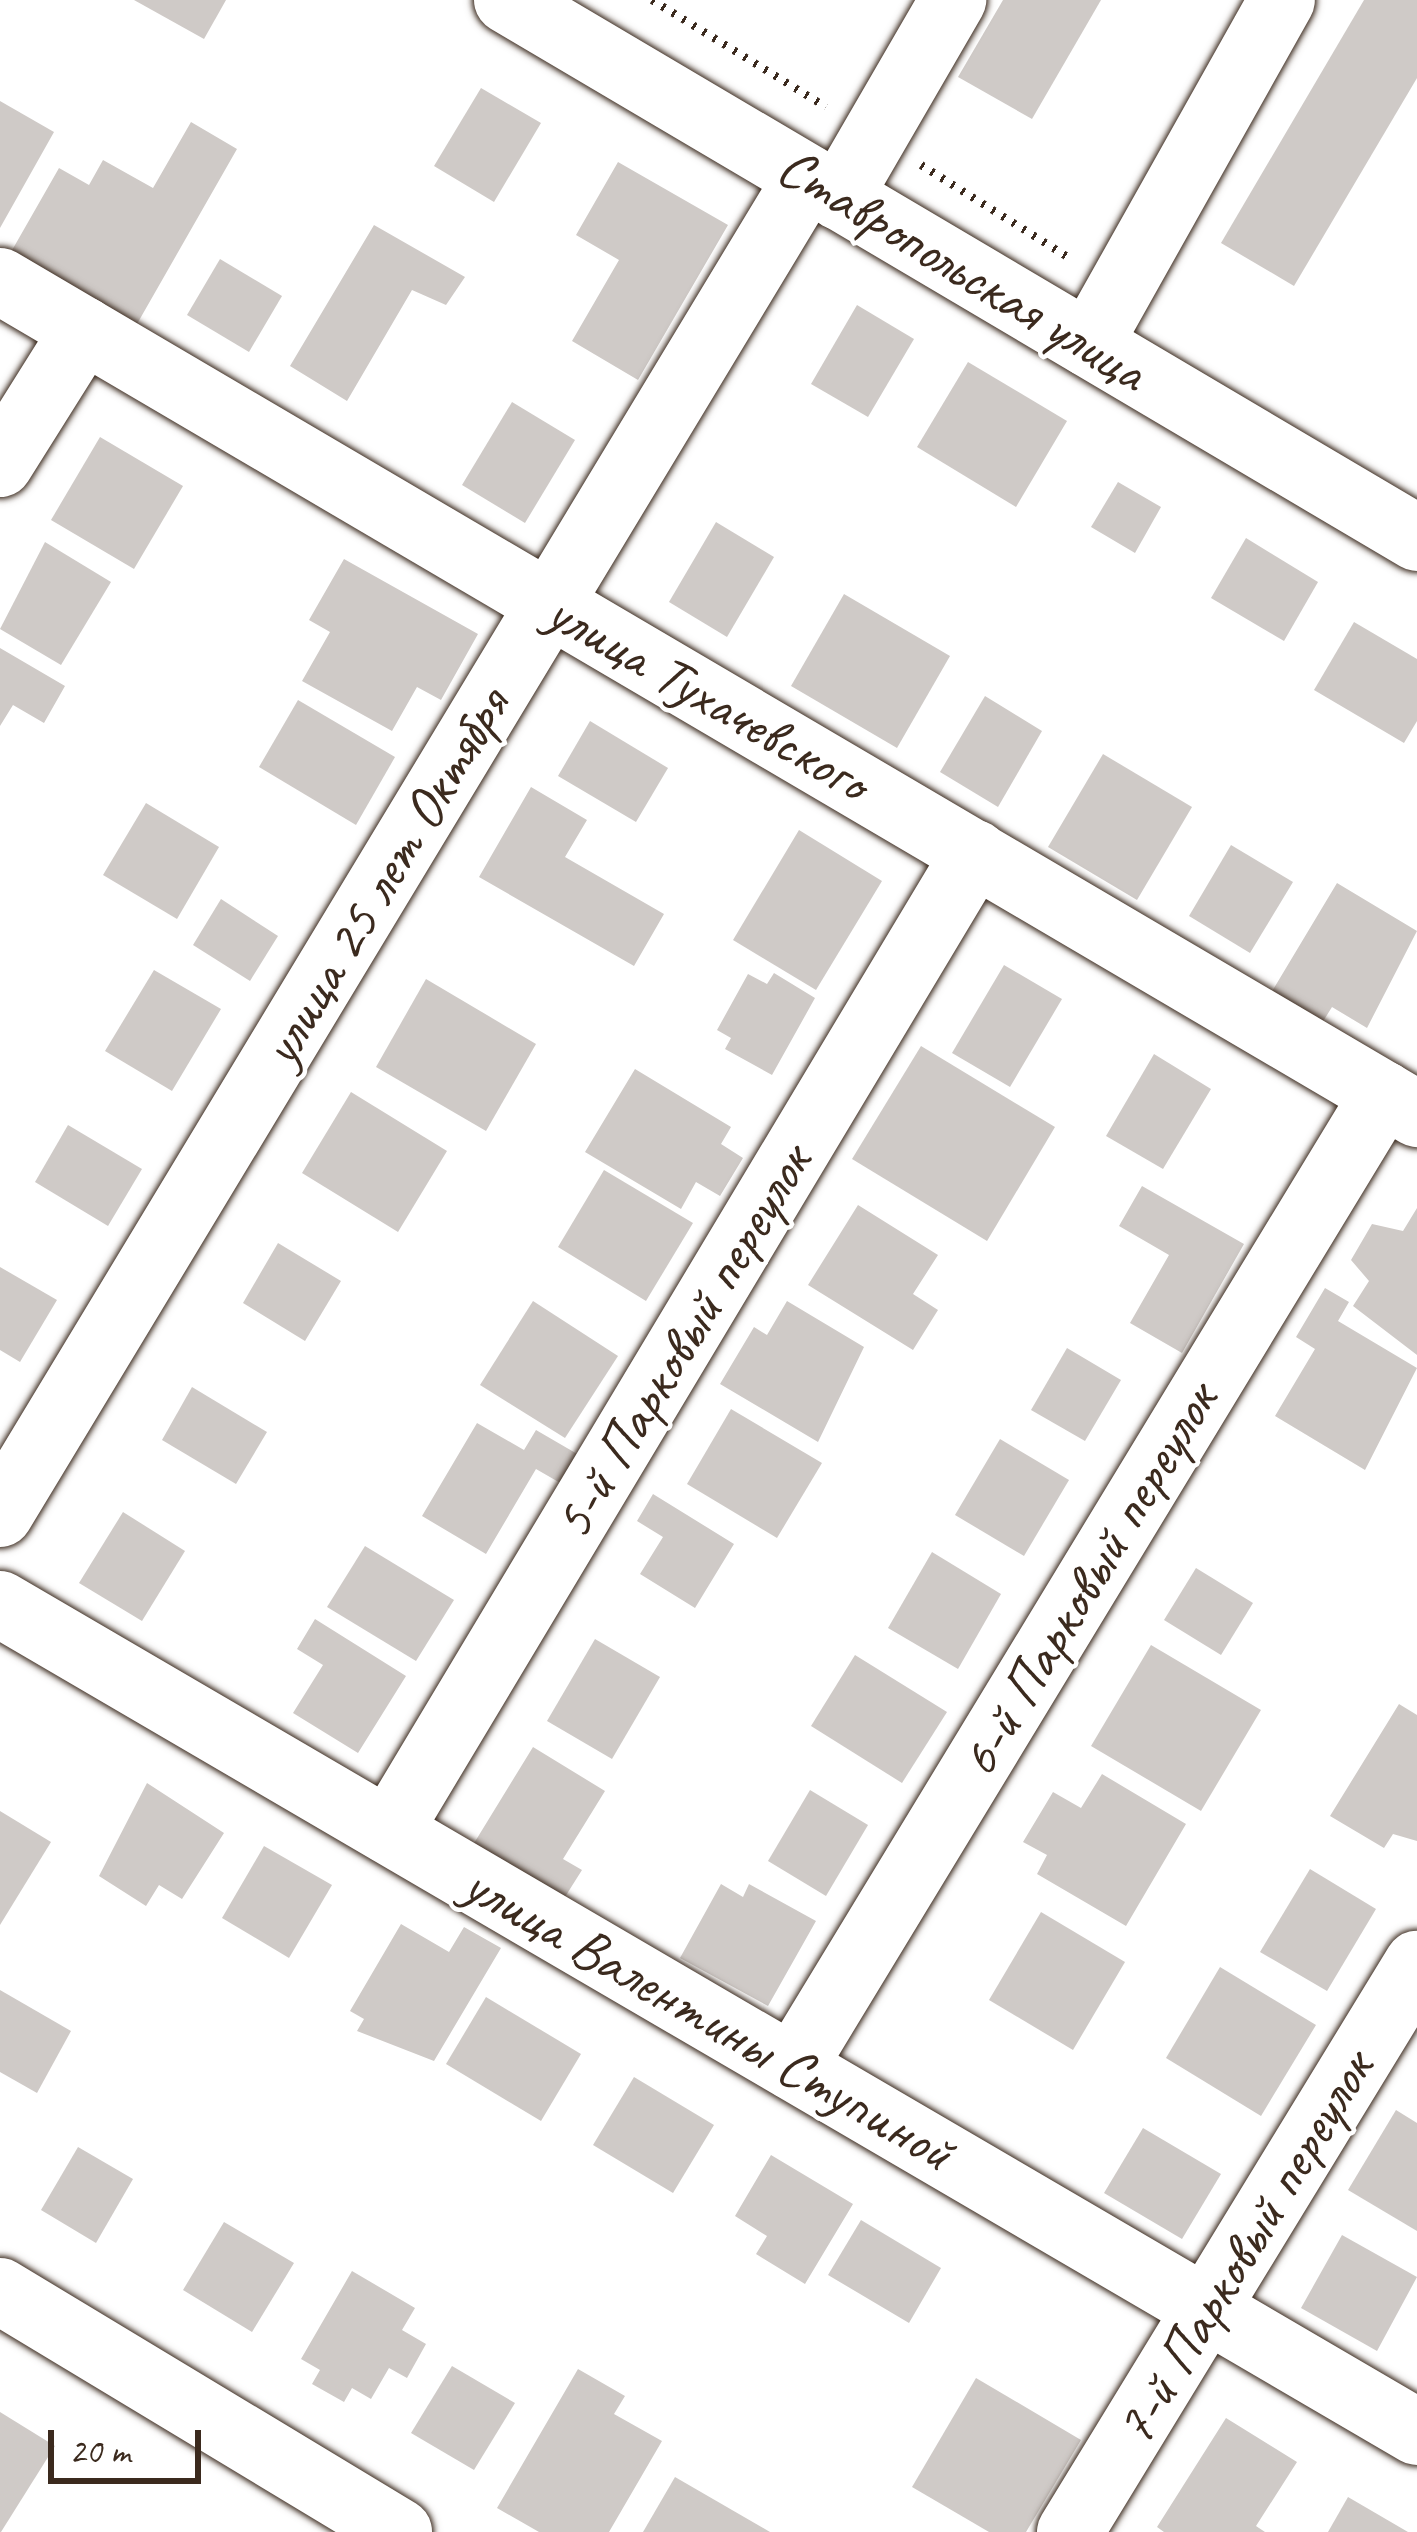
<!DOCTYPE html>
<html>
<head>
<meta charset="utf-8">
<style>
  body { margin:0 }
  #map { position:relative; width:1417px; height:2532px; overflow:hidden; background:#fff; font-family:Caveat,sans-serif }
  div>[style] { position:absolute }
  .building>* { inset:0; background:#cfcac7 }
  .path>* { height:8px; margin-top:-4px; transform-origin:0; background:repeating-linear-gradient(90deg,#3b2a1e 0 3px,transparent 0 12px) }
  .roads { filter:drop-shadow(0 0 3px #3b2a1e) drop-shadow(0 0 3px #3b2a1e) }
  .minor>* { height:66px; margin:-33px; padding:0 33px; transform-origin:33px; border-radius:33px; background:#fff }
  .major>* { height:66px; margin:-33px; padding:0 33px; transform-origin:33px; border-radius:33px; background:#fff }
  span { translate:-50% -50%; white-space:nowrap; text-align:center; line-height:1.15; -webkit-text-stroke:9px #fff; paint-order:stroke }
  .street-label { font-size:57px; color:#3b2a1e }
  .scale { position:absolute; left:48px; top:2430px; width:153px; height:54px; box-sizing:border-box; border:6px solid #3b2a1e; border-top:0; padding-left:15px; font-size:36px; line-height:42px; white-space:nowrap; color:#3b2a1e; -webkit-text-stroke:9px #fff; paint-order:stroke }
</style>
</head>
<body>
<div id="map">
  <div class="building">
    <div style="clip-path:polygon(134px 0,226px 0,204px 39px)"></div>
    <div style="clip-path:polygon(1003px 0,1101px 0,1032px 119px,958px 77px)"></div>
    <div style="clip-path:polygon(1364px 0,1417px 0,1417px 78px,1294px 286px,1221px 243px)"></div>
    <div style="clip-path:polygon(481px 88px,541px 123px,494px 202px,434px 166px)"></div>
    <div style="clip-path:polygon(0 101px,54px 132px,0 228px)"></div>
    <div style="clip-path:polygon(191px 122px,237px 149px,137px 324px,11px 252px,59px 168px,89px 185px,103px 160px,153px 188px)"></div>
    <div style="clip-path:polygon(618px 162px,728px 225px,638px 380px,572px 341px,619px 260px,576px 235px)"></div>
    <div style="clip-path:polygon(374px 225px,465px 277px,446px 305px,412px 290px,347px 401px,290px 366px)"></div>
    <div style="clip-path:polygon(220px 259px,282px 296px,249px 352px,187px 315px)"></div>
    <div style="clip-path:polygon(857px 305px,914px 339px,868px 417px,811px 384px)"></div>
    <div style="clip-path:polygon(968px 362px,1067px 421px,1016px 507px,917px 447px)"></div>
    <div style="clip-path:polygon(512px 402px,575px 440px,525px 523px,462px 485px)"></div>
    <div style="clip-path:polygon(100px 437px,183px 486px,134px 569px,51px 520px)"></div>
    <div style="clip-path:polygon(1118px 482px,1161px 507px,1135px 553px,1091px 527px)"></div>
    <div style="clip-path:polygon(716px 522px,774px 557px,727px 637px,669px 602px)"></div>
    <div style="clip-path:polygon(1246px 538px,1318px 582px,1284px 641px,1211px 598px)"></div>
    <div style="clip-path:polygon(45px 542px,111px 582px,61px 665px,0 629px)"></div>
    <div style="clip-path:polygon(344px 559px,478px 634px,441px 700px,417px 687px,392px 731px,302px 681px,330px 632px,309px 620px)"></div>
    <div style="clip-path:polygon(844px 594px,950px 656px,897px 748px,791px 686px)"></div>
    <div style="clip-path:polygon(1354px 622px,1417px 659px,1417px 721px,1404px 743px,1314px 690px)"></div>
    <div style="clip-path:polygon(0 648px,65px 686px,44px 723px,13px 705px,0 726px)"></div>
    <div style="clip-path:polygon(985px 696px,1042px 731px,998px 807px,940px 772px)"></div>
    <div style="clip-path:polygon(298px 700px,395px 757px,356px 825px,259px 767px)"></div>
    <div style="clip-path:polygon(590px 721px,668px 768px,636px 822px,558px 776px)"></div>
    <div style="clip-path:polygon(1103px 754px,1192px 807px,1137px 900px,1048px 847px)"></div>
    <div style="clip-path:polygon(531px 787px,587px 820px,565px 857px,664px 914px,634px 966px,479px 877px)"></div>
    <div style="clip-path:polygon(146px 803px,219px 847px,177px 919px,103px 875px)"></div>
    <div style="clip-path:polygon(799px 830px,882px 881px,816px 990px,733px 940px)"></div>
    <div style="clip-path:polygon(1231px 845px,1293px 882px,1250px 953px,1189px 916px)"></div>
    <div style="clip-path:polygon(1337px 883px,1417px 931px,1367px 1028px,1332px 1007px,1322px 1023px,1271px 993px)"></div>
    <div style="clip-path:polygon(221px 899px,278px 936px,250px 981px,193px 945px)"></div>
    <div style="clip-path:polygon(1004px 965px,1062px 999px,1010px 1087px,952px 1053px)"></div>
    <div style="clip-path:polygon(154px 970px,221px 1009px,172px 1091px,105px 1051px)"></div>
    <div style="clip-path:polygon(774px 973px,815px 998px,772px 1075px,725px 1049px,731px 1038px,717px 1030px,748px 974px,767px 984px)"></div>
    <div style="clip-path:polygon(426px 979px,536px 1044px,486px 1131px,376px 1067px)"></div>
    <div style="clip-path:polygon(921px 1046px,1055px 1127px,987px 1241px,852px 1159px)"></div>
    <div style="clip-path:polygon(1154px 1054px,1211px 1089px,1163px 1169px,1106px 1136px)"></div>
    <div style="clip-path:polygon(635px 1069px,731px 1127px,721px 1144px,743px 1158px,720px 1196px,696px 1182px,681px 1209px,585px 1152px)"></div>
    <div style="clip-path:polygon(351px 1092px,447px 1151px,398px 1232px,302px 1173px)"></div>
    <div style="clip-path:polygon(68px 1125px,142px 1169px,108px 1226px,35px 1182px)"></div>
    <div style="clip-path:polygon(604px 1170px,693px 1223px,646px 1301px,558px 1247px)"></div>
    <div style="clip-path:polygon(1142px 1186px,1244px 1244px,1182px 1353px,1130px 1323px,1169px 1255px,1119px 1226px)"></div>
    <div style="clip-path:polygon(858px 1205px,938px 1255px,913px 1294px,938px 1310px,913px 1350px,808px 1285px)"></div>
    <div style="clip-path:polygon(1417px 1208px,1417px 1355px,1353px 1306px,1369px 1281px,1351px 1260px,1372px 1224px,1403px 1231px)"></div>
    <div style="clip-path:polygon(278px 1243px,341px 1281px,305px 1341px,243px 1303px)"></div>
    <div style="clip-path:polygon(0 1267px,57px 1300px,20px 1362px,0 1350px)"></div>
    <div style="clip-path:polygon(1325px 1288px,1349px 1302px,1338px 1321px,1417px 1368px,1365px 1470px,1275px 1416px,1315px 1349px,1296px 1337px)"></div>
    <div style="clip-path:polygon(533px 1301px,618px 1356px,565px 1438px,480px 1385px)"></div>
    <div style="clip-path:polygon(787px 1301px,864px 1347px,818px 1442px,720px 1384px,754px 1327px,767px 1335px)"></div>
    <div style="clip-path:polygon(1067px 1348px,1121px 1380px,1085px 1441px,1031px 1410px)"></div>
    <div style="clip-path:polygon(192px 1387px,267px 1432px,236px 1484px,162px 1440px)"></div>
    <div style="clip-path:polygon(731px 1409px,822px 1463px,777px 1538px,687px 1484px)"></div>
    <div style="clip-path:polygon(477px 1423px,524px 1450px,536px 1430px,579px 1455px,562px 1484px,536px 1469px,486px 1554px,422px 1516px)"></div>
    <div style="clip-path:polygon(1000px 1439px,1069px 1480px,1024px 1556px,955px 1515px)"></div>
    <div style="clip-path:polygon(653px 1494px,734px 1544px,695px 1608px,640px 1574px,663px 1537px,637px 1521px)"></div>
    <div style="clip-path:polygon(123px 1512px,185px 1551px,142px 1621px,79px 1583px)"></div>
    <div style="clip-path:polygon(365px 1546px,454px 1600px,416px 1661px,327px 1607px)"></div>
    <div style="clip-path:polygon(932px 1552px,1001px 1594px,958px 1669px,888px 1628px)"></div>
    <div style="clip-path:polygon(1196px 1568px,1253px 1603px,1221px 1655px,1164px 1620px)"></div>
    <div style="clip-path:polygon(315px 1619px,406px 1676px,358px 1753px,293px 1713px,323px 1665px,297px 1649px)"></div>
    <div style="clip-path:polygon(595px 1639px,660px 1677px,612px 1759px,547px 1721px)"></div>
    <div style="clip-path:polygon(1151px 1645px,1261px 1710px,1201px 1811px,1091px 1746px)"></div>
    <div style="clip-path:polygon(855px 1655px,947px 1712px,902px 1783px,811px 1726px)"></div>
    <div style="clip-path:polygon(1399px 1704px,1417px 1715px,1417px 1841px,1393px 1834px,1384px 1848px,1330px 1816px)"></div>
    <div style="clip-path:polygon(533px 1747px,605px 1791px,563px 1859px,582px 1870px,558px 1908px,468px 1853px)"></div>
    <div style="clip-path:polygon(1102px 1774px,1186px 1824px,1126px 1926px,1037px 1874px,1047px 1855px,1023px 1842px,1053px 1792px,1081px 1808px)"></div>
    <div style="clip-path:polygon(147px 1783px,224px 1833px,182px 1899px,159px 1885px,146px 1906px,99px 1876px)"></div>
    <div style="clip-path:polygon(810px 1790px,868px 1825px,826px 1896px,768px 1861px)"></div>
    <div style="clip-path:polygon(0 1811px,51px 1842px,0 1925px)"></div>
    <div style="clip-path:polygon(264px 1846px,332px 1885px,289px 1958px,222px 1918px)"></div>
    <div style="clip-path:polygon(1310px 1869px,1376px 1909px,1327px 1991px,1260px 1952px)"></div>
    <div style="clip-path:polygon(721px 1884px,743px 1897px,749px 1884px,816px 1921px,768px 2006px,680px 1958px)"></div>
    <div style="clip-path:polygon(1041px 1912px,1125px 1962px,1073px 2050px,989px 2000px)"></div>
    <div style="clip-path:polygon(401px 1924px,449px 1952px,464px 1927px,501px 1948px,434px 2061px,357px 2031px,364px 2019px,350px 2011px)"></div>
    <div style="clip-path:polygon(1220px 1967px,1316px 2025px,1261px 2116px,1166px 2058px)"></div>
    <div style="clip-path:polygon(0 1990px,71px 2031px,37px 2093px,0 2072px)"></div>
    <div style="clip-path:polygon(486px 1997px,581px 2054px,541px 2121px,446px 2064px)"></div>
    <div style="clip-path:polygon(634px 2077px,714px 2125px,673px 2193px,593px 2145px)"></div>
    <div style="clip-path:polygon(1396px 2110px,1417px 2123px,1417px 2231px,1348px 2190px)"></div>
    <div style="clip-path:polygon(1143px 2128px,1221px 2174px,1182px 2239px,1104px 2193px)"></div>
    <div style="clip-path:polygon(78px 2147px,133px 2179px,96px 2243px,41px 2210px)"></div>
    <div style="clip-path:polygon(771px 2155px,853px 2204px,805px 2284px,756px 2254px,767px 2236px,735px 2216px)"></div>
    <div style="clip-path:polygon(861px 2220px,941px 2268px,909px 2323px,828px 2275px)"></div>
    <div style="clip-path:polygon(224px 2222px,294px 2263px,252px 2332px,183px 2290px)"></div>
    <div style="clip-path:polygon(1342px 2235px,1417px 2277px,1377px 2351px,1301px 2308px)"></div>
    <div style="clip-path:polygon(352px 2271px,415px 2308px,402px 2330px,426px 2344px,407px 2378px,389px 2368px,371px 2399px,352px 2388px,344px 2402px,312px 2384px,320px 2370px,301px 2359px)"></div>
    <div style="clip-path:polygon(452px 2366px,515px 2403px,474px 2470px,411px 2433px)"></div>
    <div style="clip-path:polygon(578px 2369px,625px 2396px,614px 2414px,662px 2441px,609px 2532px,539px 2532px,497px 2508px)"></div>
    <div style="clip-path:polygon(976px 2378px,1081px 2440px,1026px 2532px,989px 2532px,912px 2487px)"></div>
    <div style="clip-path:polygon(0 2412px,55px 2446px,1px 2532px,0 2532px)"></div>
    <div style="clip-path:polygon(1226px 2418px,1297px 2462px,1256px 2526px,1265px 2532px,1164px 2532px,1157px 2527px)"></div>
    <div style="clip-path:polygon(675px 2477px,770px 2532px,643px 2532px)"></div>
    <div style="clip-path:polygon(1348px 2497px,1408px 2532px,1328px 2532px)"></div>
  </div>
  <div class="path">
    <div style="left:652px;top:0;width:204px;rotate:31.6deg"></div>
    <div style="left:921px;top:165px;width:177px;rotate:32.1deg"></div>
  </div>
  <div class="roads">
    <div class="minor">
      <div style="left:507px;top:0;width:1057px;rotate:30.59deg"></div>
      <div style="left:839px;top:197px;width:228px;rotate:-59.9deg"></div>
      <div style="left:0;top:281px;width:1644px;rotate:30.45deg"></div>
      <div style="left:1089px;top:344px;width:394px;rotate:-60.7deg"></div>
      <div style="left:0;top:464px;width:158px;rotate:-57.9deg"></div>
      <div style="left:0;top:1514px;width:1561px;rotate:-58.87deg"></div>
      <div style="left:0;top:1604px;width:1641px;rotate:30.3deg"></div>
      <div style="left:389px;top:1831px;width:1140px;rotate:-59.07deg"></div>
      <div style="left:793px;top:2067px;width:1138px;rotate:-58.73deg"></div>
      <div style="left:1070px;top:2532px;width:666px;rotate:-58.58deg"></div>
    </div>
    <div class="major">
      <div style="left:0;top:2291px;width:466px;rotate:31.1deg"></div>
    </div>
  </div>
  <div class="street-label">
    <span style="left:962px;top:269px;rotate:31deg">Ставропольская улица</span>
    <span style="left:708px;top:697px;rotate:30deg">улица Тухачевского</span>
    <span style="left:385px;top:877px;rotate:-59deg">улица 25 лет Октября</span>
    <span style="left:682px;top:1342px;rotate:-59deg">5-й Парковый переулок</span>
    <span style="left:1088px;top:1580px;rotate:-59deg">6-й Парковый переулок</span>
    <span style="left:709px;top:2018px;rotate:30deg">улица Валентины Ступиной</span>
    <span style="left:1244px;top:2248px;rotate:-59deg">7-й Парковый переулок</span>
  </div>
  <div class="scale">20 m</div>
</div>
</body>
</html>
